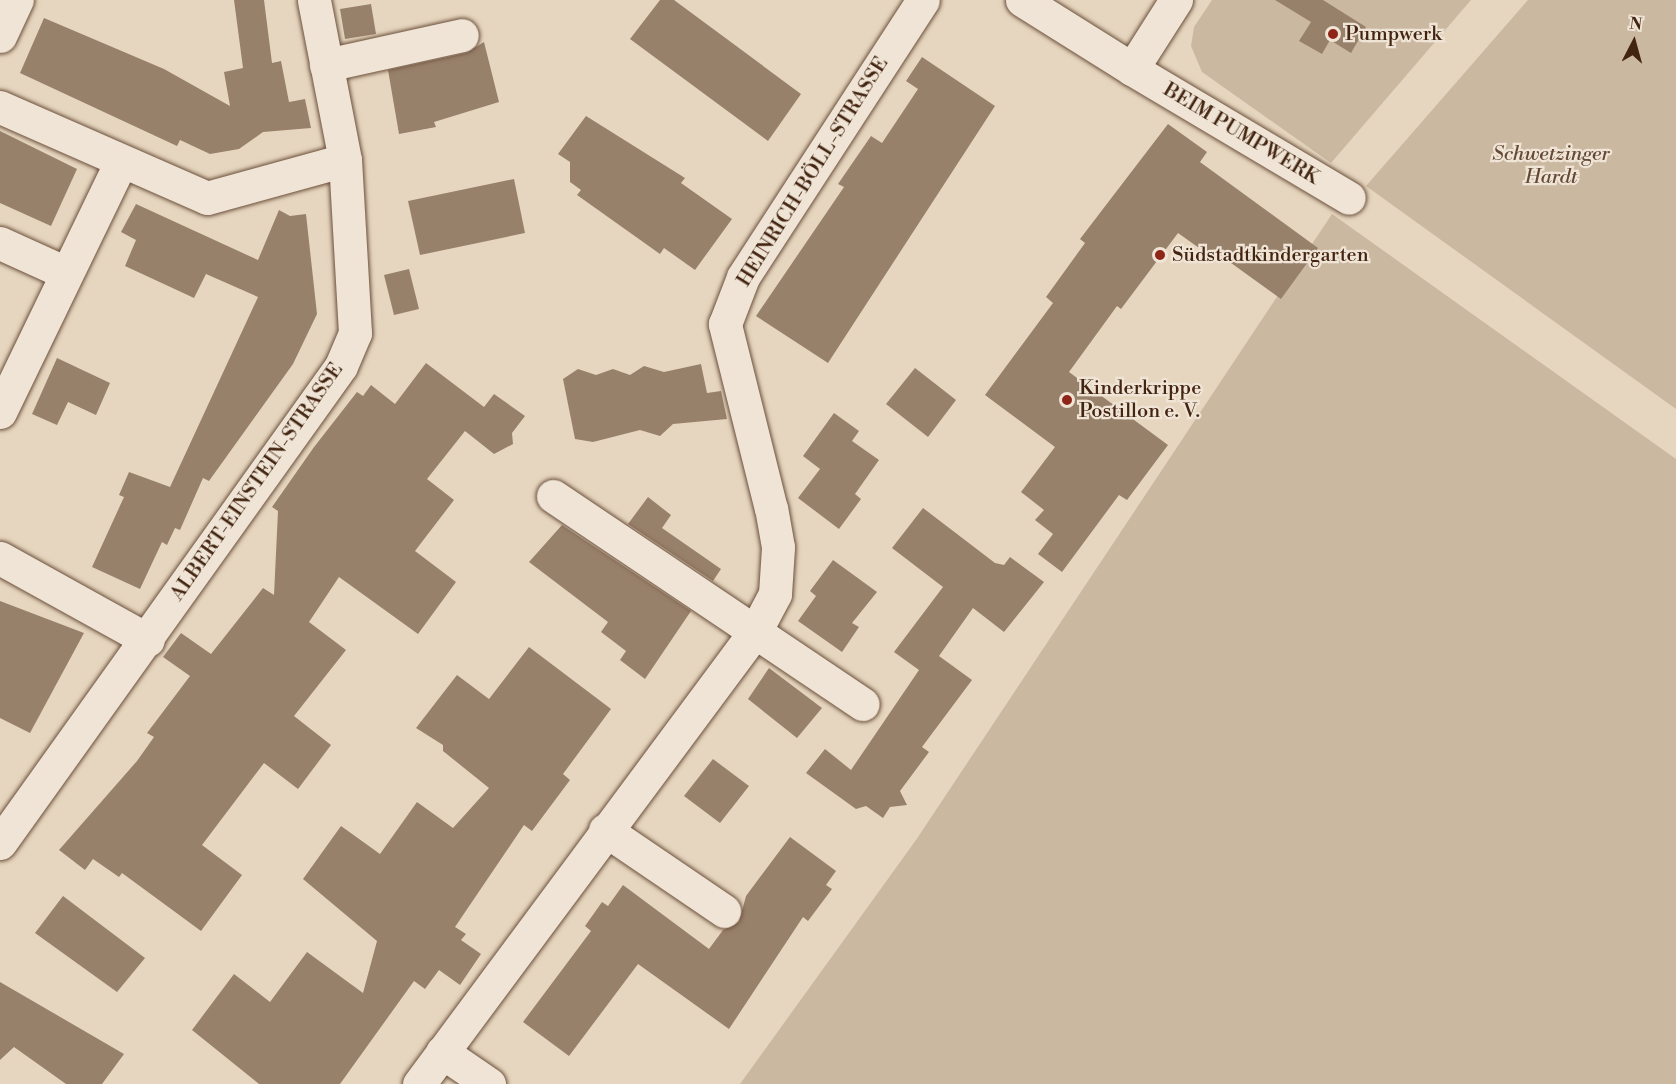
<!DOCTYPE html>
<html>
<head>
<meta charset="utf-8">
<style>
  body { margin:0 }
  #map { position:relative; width:1676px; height:1084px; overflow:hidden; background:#e7d6bf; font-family:"Libre Bodoni",serif }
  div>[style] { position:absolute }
  .green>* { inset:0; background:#cbb8a1 }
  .building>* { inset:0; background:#98816b }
  .roads { filter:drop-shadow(0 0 2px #6b503c) drop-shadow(0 0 2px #6b503c) }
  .minor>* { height:33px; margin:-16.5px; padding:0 16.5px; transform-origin:16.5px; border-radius:16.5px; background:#efe4d5 }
  .dots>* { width:16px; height:16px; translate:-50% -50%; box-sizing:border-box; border:3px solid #efe4d5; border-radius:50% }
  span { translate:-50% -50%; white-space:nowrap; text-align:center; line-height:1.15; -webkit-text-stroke:4.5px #efe4d5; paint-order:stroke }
  .poi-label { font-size:20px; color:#422410 }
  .left { translate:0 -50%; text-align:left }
  .street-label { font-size:20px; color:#422410 }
  .park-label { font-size:20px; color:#644934; font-style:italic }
  .north { position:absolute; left:1604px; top:12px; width:60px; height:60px; -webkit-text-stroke:4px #efe4d5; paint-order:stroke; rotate:6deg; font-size:16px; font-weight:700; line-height:24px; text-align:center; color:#422410 }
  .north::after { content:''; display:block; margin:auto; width:21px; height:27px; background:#422410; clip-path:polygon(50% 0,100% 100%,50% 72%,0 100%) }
</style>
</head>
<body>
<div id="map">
  <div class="green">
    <div style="clip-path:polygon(1212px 0,1471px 0,1331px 163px,1202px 72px,1191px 46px,1194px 27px)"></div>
    <div style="clip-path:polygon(1528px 0,1676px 0,1676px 409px,1366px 186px)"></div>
    <div style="clip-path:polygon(1332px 214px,1676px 459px,1676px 1084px,740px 1084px,916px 840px)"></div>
  </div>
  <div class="building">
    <div style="clip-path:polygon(234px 0,264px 0,272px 63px,281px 61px,289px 102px,305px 99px,311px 128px,263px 132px,239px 149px,210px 154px,180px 140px,177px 146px,20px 73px,44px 18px,164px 69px,230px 106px,224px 72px,243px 68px)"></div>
    <div style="clip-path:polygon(660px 0,674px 0,801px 94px,768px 141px,630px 39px)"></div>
    <div style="clip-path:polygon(1275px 0,1323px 0,1366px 27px,1351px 53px,1330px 40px,1322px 54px,1299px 41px,1311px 22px)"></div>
    <div style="clip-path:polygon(371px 4px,376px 34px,345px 39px,340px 9px)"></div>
    <div style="clip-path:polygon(484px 42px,499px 102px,434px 122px,436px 127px,399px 134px,388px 70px,466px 53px)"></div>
    <div style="clip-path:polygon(922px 57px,995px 106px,828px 363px,756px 316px,844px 187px,838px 184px,871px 136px,882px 143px,918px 89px,906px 81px)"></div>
    <div style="clip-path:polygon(586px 116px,685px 178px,681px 183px,732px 219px,695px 270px,664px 248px,660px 254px,577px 195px,581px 190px,570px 182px,570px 162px,558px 154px)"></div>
    <div style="clip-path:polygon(1168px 124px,1207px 152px,1200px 162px,1318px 248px,1281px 299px,1220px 255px,1216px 260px,1178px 233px,1121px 309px,1117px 306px,1069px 372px,1168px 445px,1127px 500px,1119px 495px,1062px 572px,1038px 554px,1053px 534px,1035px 520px,1044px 510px,1021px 492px,1055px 447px,985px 395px,1053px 303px,1046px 297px,1085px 243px,1080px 239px)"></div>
    <div style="clip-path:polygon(0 131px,77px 169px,51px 226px,0 203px)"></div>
    <div style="clip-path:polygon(514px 179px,525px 233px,420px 255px,408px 201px)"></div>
    <div style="clip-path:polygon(136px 204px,258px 260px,279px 210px,290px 216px,306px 214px,317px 314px,293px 364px,209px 481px,203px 478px,180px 530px,175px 528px,167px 545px,162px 542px,140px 589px,92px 567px,124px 497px,119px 495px,129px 472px,170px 487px,258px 297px,206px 274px,194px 298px,125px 266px,136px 240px,121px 232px)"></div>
    <div style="clip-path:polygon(409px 269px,419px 309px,394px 315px,384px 275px)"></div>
    <div style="clip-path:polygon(57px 358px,110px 383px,96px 415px,68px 402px,57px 425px,32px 414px)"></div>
    <div style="clip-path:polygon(426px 363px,484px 407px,494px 394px,525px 416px,512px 433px,513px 444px,494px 454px,465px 431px,427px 479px,454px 500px,415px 551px,456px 582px,418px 634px,339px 577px,309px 622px,346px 650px,294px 716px,331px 745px,298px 789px,264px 763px,202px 845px,242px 875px,201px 931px,122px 873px,119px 877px,93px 859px,85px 870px,59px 850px,137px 761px,154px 737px,147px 733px,190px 676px,163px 657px,181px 633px,211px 654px,263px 588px,274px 595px,278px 511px,272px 507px,314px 447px,357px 392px,363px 396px,371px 385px,395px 404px)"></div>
    <div style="clip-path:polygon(701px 364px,707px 393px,721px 391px,727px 419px,673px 424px,660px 436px,640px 430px,593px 442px,575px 439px,563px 379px,578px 369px,596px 375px,613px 369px,630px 375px,644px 366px,664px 372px)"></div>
    <div style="clip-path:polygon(915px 368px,956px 400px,928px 437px,886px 404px)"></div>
    <div style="clip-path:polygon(834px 413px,859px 431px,852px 441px,879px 460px,855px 494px,861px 499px,839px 529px,798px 498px,820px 469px,803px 456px)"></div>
    <div style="clip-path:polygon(648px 497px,671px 515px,662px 528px,721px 569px,713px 581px,628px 524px)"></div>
    <div style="clip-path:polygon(923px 508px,995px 563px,1004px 565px,1010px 557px,1044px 582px,1004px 632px,973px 608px,939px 656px,972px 680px,922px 747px,929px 752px,900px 791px,907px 805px,890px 807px,883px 818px,866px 806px,856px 809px,806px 773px,825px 749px,851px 770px,919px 670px,894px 652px,943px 587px,892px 548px)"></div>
    <div style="clip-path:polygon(562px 525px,691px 611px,645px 679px,620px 660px,626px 651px,601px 632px,608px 622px,529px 562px)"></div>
    <div style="clip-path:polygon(833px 560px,877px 592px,852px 623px,859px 627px,842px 652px,798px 621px,816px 596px,810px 591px)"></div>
    <div style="clip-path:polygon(0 601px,84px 633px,30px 733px,0 718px)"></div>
    <div style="clip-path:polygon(529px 647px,611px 709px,563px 774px,570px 780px,532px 831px,524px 825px,455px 927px,466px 934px,461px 940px,481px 954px,460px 985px,439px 970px,425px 989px,414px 981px,340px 1084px,259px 1084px,192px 1030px,234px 974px,270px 1002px,307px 952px,363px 993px,377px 941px,303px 879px,341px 826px,380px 854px,417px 802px,453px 828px,489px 788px,443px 751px,443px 745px,416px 728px,457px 675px,489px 699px)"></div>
    <div style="clip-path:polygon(769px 668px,822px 708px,797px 738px,748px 699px)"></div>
    <div style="clip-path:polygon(713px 759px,749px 786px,720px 823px,684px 796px)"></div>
    <div style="clip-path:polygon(790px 837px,836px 871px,826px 885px,832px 889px,808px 921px,803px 917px,729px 1029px,638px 964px,569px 1056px,523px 1022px,591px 931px,585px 926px,602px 902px,608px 906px,623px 885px,709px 949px,723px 930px,739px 922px,746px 896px)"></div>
    <div style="clip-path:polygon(63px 896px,145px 958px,117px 992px,35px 933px)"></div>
    <div style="clip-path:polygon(0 982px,124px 1054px,102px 1084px,66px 1084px,14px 1047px,0 1060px)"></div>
  </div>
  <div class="roads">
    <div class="minor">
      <div style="left:1022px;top:0;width:130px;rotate:32.1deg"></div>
      <div style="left:1132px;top:69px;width:82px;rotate:-57.5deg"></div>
      <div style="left:0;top:36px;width:40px;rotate:-65deg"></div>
      <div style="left:326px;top:65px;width:139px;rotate:-12.4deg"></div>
      <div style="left:1132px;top:69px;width:252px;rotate:30.7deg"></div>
      <div style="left:0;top:107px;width:226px;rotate:23.7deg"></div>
      <div style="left:207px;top:198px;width:143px;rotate:-15.4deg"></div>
      <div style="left:0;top:243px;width:72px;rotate:24.4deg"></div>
      <div style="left:0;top:412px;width:276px;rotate:-64.2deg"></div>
      <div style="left:553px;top:496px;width:373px;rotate:33.9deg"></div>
      <div style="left:0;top:558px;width:169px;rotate:29deg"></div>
      <div style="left:605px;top:830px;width:144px;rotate:34.2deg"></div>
      <div style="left:0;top:843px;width:586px;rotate:-54.44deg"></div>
      <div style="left:341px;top:366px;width:36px;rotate:-67deg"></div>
      <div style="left:355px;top:333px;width:173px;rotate:-93.3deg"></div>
      <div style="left:345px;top:160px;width:163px;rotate:-101deg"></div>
      <div style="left:442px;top:1052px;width:57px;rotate:34.2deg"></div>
      <div style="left:419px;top:1084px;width:565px;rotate:-53.41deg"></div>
      <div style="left:756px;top:630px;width:41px;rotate:-62.2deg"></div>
      <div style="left:775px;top:594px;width:47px;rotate:-86.3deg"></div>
      <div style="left:778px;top:547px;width:39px;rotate:-100deg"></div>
      <div style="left:771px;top:509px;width:191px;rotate:-104deg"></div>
      <div style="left:725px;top:324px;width:50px;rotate:-69deg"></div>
      <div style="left:743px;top:277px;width:330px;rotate:-57deg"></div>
    </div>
  </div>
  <div class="dots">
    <div style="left:1333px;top:34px;background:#8f2418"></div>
    <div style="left:1160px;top:255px;background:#8f2418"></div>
    <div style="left:1067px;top:400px;background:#8f2418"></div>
  </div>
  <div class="poi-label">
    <span class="left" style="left:1345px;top:34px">Pumpwerk</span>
    <span class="left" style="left:1172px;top:255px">Südstadtkindergarten</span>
    <span class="left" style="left:1079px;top:400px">Kinderkrippe<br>Postillon e. V.</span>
  </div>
  <div class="street-label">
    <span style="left:1241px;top:134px;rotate:31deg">BEIM PUMPWERK</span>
    <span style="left:813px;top:172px;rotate:-58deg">HEINRICH-BÖLL-STRASSE</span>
    <span style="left:257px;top:482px;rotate:-55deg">ALBERT-EINSTEIN-STRASSE</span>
  </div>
  <div class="park-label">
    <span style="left:1551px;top:166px">Schwetzinger<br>Hardt</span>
  </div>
  <div class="north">N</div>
</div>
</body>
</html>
